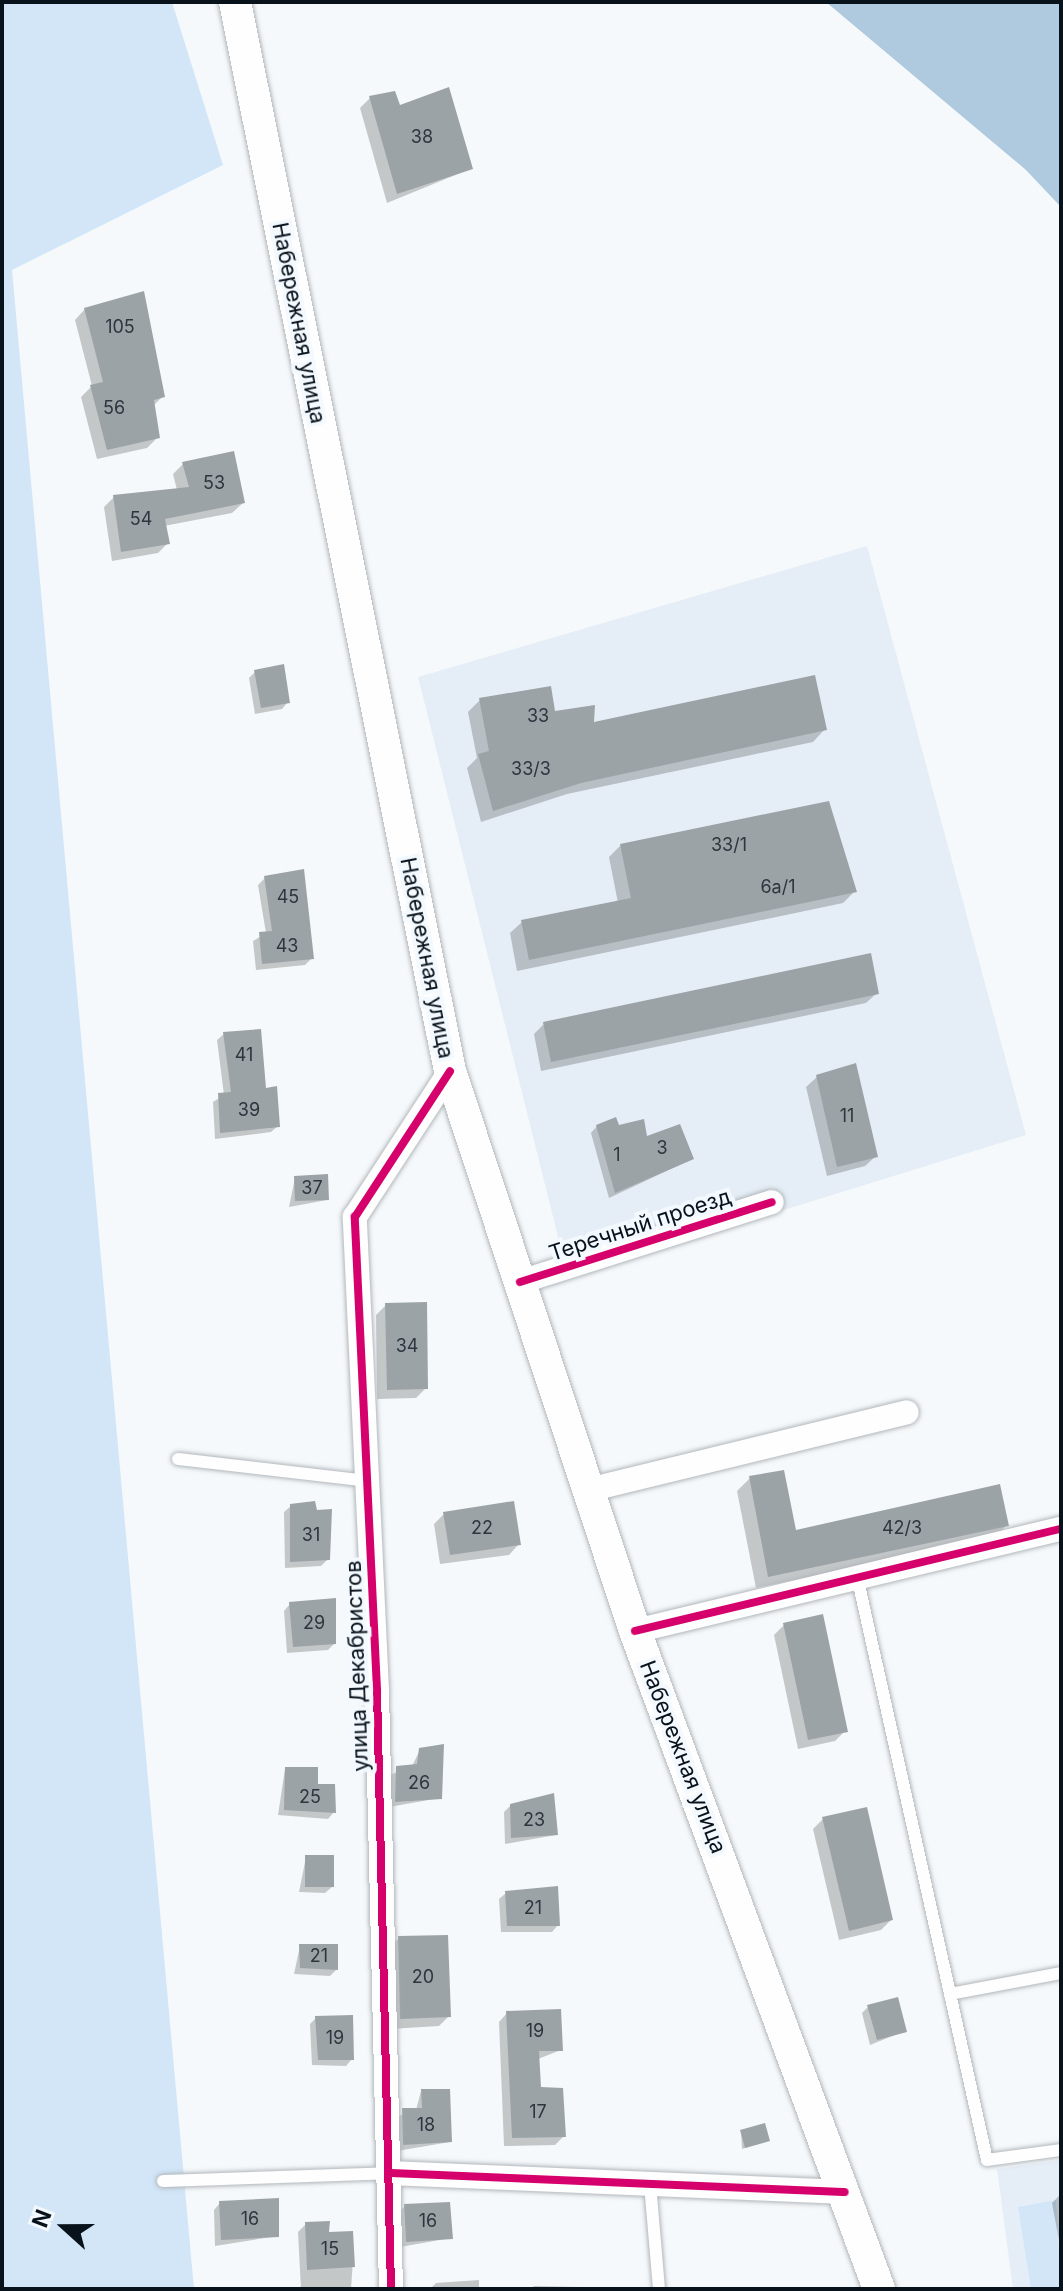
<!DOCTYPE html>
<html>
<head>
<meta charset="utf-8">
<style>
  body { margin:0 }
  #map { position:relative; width:1063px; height:2291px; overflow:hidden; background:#f6f9fb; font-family:Inter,sans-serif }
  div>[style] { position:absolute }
  .built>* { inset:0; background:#e5eef6 }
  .green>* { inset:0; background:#d2e6f8 }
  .water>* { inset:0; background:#afc9df }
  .shadow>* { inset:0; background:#0003 }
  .building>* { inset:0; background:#9ca3a7 }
  .roads { filter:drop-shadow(0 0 2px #b1b7bc) drop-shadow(0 0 2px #b1b7bc) }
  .service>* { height:12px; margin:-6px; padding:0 6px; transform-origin:6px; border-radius:6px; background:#fefefe }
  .minor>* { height:24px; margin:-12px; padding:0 12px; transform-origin:12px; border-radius:12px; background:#fefefe }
  .secondary>* { height:32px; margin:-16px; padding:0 16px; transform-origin:16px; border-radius:16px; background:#fefefe }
  .cycleway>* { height:8px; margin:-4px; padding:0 4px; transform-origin:4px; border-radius:4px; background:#d6006c }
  span { translate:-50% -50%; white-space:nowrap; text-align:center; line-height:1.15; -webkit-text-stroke:8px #f3f9fe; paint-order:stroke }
  .number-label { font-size:18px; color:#2d363e }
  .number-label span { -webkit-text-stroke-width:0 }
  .street-label { font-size:22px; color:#08121b }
  .frame { position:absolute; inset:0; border:4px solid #08121b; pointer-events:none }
  .north { position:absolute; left:24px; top:2187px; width:80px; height:80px; -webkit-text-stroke:6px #f3f9fe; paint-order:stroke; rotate:291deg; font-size:22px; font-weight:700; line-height:32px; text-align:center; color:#08121b }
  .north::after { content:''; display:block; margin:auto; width:28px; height:36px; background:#08121b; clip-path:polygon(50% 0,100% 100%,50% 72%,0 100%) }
</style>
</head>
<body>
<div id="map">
  <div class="built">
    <div style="clip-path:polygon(867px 546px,1026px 1135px,568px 1277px,418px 677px)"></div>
    <div style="clip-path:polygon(1061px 2160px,1061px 2289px,1013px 2289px,997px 2169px)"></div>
  </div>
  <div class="green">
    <div style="clip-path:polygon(2px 2px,172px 2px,223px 165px,12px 270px,194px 2289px,2px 2289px)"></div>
    <div style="clip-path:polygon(1056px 2200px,1061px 2289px,1031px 2289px,1018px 2207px)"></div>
  </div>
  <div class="water">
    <div style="clip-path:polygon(826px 2px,1061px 2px,1061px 207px,1026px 170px)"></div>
  </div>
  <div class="shadow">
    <div style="clip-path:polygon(370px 98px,399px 108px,470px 169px,387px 203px,360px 108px)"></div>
    <div style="clip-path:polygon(85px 309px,163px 396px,153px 406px,157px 438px,147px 448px,97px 459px,81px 397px,92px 386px,75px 320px)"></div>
    <div style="clip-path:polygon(183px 464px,243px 503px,232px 513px,164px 526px,168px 543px,158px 553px,112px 561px,104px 507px,114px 497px,177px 490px,173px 474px)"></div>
    <div style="clip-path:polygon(255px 672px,288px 702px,282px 709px,255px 714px,249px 678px)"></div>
    <div style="clip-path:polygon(480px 700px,592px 725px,825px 729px,813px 742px,567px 794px,481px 822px,467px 768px,477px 758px,468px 712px)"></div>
    <div style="clip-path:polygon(621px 845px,855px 891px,843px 903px,517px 971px,510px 933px,522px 922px,618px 903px,609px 857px)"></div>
    <div style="clip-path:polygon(265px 878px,312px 958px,305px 965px,256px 970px,253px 941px,266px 933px,258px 885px)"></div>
    <div style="clip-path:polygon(877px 993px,866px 1003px,541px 1071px,534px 1034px,544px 1024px)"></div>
    <div style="clip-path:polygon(224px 1034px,264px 1090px,278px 1126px,271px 1132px,215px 1139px,213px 1102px,224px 1095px,217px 1040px)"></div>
    <div style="clip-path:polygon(817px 1077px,876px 1156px,865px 1166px,827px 1176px,806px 1087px)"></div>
    <div style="clip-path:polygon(597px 1126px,618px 1128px,692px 1159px,609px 1198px,591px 1133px)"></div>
    <div style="clip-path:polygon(295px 1178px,327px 1200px,289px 1207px)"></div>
    <div style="clip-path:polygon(386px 1305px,426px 1388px,416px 1398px,377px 1399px,376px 1315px)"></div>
    <div style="clip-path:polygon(750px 1478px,794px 1533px,1007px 1525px,994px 1538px,756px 1588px,737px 1491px)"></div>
    <div style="clip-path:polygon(291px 1506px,328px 1559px,321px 1566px,285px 1568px,284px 1512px)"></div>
    <div style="clip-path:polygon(444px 1514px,519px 1544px,509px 1555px,440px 1564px,434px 1524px)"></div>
    <div style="clip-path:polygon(290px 1604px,334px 1644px,328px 1650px,287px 1653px,284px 1611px)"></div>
    <div style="clip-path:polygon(784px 1625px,845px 1731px,835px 1741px,798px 1749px,774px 1635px)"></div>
    <div style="clip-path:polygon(420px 1750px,440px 1798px,389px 1807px,390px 1775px,412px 1766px)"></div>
    <div style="clip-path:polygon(285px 1769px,334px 1812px,328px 1819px,278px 1815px)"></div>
    <div style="clip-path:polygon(511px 1805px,556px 1835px,505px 1844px,504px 1812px)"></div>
    <div style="clip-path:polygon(823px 1819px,891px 1920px,881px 1930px,839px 1940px,813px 1829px)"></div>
    <div style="clip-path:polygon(306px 1857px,332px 1887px,325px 1893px,299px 1892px)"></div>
    <div style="clip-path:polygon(506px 1893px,558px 1925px,552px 1932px,501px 1932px,499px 1899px)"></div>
    <div style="clip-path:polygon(399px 1938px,449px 2016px,439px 2026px,390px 2029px,388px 1949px)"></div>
    <div style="clip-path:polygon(300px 1946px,336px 1970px,330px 1976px,294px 1974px)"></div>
    <div style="clip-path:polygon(868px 2007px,905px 2031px,870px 2045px,862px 2013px)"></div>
    <div style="clip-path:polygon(507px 2013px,561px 2050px,538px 2059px,539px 2089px,564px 2136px,555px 2145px,504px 2146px,499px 2022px)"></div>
    <div style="clip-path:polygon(316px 2018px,352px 2059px,346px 2066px,312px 2065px,310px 2024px)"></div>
    <div style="clip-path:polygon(421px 2091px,450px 2142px,397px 2151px,396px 2117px,416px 2110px)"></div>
    <div style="clip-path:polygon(741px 2132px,768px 2141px,742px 2149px)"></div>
    <div style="clip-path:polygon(1061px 2194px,1061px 2251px,1052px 2203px)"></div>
    <div style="clip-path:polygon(220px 2203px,277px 2236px,215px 2246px,214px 2210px)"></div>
    <div style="clip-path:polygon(405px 2206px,451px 2238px,400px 2247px,398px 2213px)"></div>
    <div style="clip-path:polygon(306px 2224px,353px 2260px,351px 2289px,301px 2289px,298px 2232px)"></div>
    <div style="clip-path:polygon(479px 2280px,479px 2289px,430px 2289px,436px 2283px)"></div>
    <div style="clip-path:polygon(534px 2286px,579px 2287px,579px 2289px,531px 2289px)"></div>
  </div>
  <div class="building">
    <div style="clip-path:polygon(449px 87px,473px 169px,397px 194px,369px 96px,395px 91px,400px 105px)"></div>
    <div style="clip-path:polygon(144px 291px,165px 397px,154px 400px,160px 438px,107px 450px,90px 385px,103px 382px,84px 308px)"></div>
    <div style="clip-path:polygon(234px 451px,245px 503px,165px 519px,170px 544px,121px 552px,113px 495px,189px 487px,182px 462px)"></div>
    <div style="clip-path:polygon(284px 664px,290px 703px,261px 708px,254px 670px)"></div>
    <div style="clip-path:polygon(815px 675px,827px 730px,581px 783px,493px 811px,478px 754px,489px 751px,479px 698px,551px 686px,555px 711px,595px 705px,594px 722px)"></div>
    <div style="clip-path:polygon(829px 801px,857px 892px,529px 960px,521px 920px,631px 898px,620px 844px)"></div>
    <div style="clip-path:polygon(304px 869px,314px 959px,262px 964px,259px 932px,272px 931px,264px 876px)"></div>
    <div style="clip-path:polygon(871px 953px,879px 994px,551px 1062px,543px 1022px)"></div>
    <div style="clip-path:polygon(261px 1029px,266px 1088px,277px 1086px,280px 1127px,220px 1133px,218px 1093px,231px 1092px,223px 1032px)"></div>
    <div style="clip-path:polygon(856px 1063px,878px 1157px,837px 1167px,816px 1075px)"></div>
    <div style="clip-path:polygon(616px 1117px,619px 1125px,644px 1119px,647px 1136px,680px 1124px,694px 1159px,615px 1193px,596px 1125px)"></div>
    <div style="clip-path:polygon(328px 1174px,329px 1200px,295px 1201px,294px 1176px)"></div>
    <div style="clip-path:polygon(427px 1302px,428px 1389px,387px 1390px,385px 1303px)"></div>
    <div style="clip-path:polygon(784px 1470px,796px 1530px,1000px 1484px,1009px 1526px,768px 1577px,749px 1476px)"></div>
    <div style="clip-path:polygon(315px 1501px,317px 1510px,332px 1509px,330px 1560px,290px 1562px,290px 1504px)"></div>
    <div style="clip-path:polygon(514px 1501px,521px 1545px,450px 1555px,443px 1512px)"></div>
    <div style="clip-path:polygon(336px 1598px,336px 1644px,293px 1647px,289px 1602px)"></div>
    <div style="clip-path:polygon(823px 1614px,848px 1732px,808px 1740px,783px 1623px)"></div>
    <div style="clip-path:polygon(444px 1744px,442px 1799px,395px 1802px,396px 1766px,417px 1764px,419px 1748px)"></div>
    <div style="clip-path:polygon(285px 1767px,318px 1767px,318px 1784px,335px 1784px,336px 1813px,284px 1810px)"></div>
    <div style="clip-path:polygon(554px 1793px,558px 1835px,511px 1838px,510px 1804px)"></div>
    <div style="clip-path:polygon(867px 1807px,893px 1920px,849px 1931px,822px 1817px)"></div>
    <div style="clip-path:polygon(305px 1855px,334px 1855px,334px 1887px,305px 1887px)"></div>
    <div style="clip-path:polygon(558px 1886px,560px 1926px,507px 1926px,505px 1891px)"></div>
    <div style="clip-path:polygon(448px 1935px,451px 2017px,400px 2019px,398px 1936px)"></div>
    <div style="clip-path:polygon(299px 1944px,338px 1944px,338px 1970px,300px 1968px)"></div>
    <div style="clip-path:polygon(898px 1997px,907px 2032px,877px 2040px,867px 2005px)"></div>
    <div style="clip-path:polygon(561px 2009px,563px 2051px,539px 2051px,541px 2087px,563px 2088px,566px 2137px,512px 2138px,506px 2011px)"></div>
    <div style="clip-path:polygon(353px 2015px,354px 2060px,318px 2060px,315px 2016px)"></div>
    <div style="clip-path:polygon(421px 2089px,450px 2089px,452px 2142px,403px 2145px,402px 2108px,422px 2108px)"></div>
    <div style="clip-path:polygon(765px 2123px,770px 2141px,745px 2148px,740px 2130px)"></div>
    <div style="clip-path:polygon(279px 2198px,279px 2237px,221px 2240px,219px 2201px)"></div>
    <div style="clip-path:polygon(450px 2202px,453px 2239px,406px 2242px,404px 2204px)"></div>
    <div style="clip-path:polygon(330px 2221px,329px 2232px,353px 2231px,355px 2267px,307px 2270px,305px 2222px)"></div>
  </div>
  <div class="roads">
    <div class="service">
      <div style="left:178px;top:1459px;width:191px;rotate:6.6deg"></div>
      <div style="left:857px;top:1576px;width:598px;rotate:77.45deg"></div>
      <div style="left:987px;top:2160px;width:75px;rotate:-7.7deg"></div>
      <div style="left:950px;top:1994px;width:113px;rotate:-10.7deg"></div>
      <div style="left:163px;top:2181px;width:226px;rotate:-2deg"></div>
      <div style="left:650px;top:2184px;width:105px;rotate:85.1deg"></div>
    </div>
    <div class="minor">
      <div style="left:520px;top:1282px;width:264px;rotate:-17.6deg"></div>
      <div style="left:588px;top:1490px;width:328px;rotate:-13.7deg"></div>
      <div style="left:635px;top:1631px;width:438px;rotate:-13.5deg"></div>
      <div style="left:389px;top:2173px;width:456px;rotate:2.4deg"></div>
      <div style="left:391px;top:2289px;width:599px;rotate:-91.34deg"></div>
      <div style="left:377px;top:1690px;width:474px;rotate:-92.7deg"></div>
      <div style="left:355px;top:1217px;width:174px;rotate:-56.9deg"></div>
    </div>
    <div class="secondary">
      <div style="left:235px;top:2px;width:1090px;rotate:78.63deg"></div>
      <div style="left:450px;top:1071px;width:590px;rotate:71.72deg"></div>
      <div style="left:635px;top:1631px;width:702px;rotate:69.65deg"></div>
    </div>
  </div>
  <div class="cycleway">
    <div style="left:520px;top:1282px;width:264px;rotate:-17.6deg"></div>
    <div style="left:635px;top:1631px;width:438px;rotate:-13.5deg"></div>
    <div style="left:389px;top:2173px;width:456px;rotate:2.4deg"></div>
    <div style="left:391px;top:2289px;width:599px;rotate:-91.34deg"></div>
    <div style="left:377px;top:1690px;width:474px;rotate:-92.7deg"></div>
    <div style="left:355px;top:1217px;width:174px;rotate:-56.9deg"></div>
  </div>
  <div class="number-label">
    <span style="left:422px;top:137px">38</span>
    <span style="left:120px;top:327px">105</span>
    <span style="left:114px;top:408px">56</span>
    <span style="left:214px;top:483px">53</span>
    <span style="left:141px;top:519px">54</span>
    <span style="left:538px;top:716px">33</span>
    <span style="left:531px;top:769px">33/3</span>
    <span style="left:729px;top:845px">33/1</span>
    <span style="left:778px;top:887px">6а/1</span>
    <span style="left:288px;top:897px">45</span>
    <span style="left:287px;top:946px">43</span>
    <span style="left:244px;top:1055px">41</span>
    <span style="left:249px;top:1110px">39</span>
    <span style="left:847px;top:1116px">11</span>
    <span style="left:662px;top:1148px">3</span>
    <span style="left:617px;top:1155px">1</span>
    <span style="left:312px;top:1188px">37</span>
    <span style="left:407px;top:1346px">34</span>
    <span style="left:482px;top:1528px">22</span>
    <span style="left:902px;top:1528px">42/3</span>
    <span style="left:311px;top:1535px">31</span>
    <span style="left:314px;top:1623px">29</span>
    <span style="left:419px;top:1783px">26</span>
    <span style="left:310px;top:1797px">25</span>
    <span style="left:534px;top:1820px">23</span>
    <span style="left:533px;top:1908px">21</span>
    <span style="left:319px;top:1956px">21</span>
    <span style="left:423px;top:1977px">20</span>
    <span style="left:535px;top:2031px">19</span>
    <span style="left:335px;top:2038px">19</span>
    <span style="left:538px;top:2112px">17</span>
    <span style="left:426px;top:2125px">18</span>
    <span style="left:250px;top:2219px">16</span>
    <span style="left:428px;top:2221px">16</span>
    <span style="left:330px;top:2249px">15</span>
  </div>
  <div class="street-label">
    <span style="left:299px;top:323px;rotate:79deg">Набережная улица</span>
    <span style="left:427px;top:958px;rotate:79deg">Набережная улица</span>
    <span style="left:640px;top:1225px;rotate:-18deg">Теречный проезд</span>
    <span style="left:357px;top:1666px;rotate:-92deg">улица Декабристов</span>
    <span style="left:683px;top:1757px;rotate:69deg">Набережная улица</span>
  </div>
  <div class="frame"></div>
  <div class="north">N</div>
</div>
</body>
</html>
